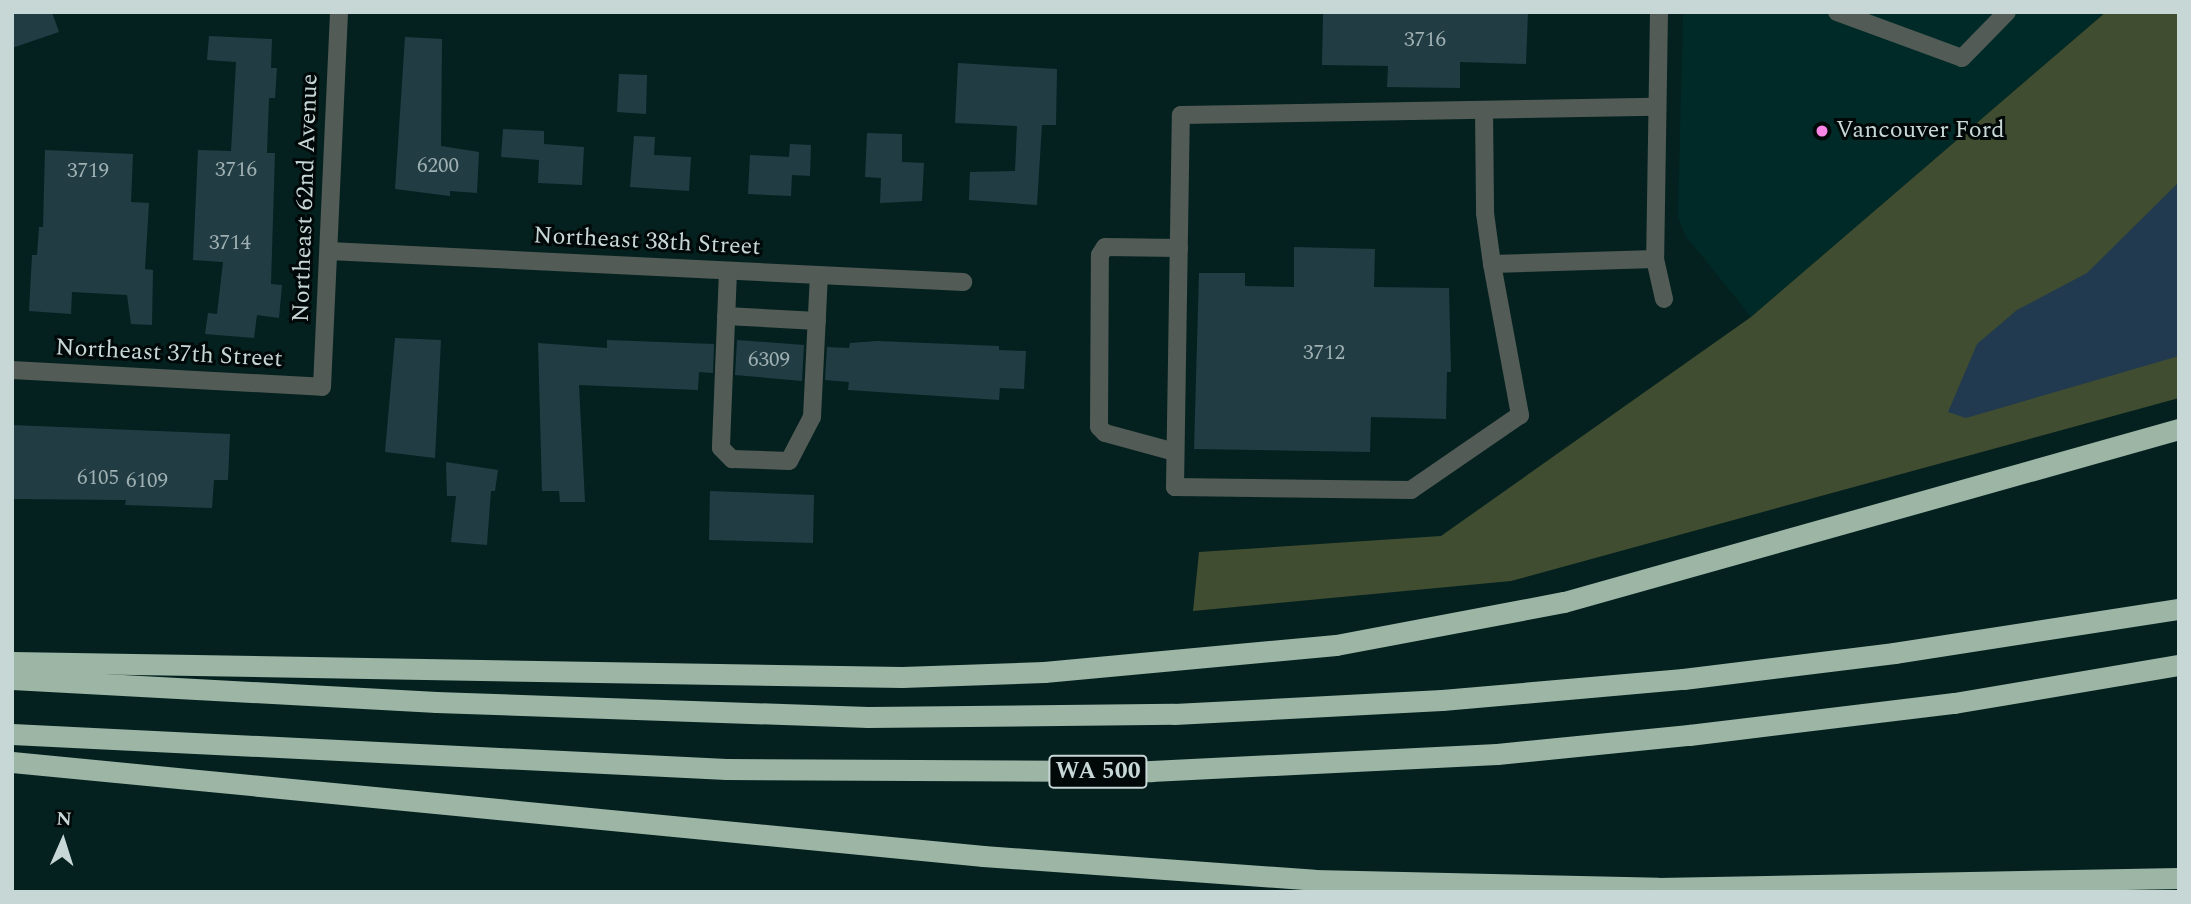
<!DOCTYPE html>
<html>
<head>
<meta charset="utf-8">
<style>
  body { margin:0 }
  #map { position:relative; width:2191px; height:904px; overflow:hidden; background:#04211f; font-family:Spectral,serif }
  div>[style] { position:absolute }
  .built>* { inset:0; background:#002a27 }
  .forest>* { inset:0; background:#404d30 }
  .water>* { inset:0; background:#213a4f }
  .building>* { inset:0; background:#223c44 }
  .minor>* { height:18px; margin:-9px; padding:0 9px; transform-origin:9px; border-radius:9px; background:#525b55 }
  .highway>* { height:21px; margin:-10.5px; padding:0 10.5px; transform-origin:10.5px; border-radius:10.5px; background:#9cb5a5 }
  .dots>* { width:19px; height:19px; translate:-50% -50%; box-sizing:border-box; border:4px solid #010908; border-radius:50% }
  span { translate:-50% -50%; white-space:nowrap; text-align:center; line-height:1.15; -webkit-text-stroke:6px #010908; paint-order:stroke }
  .number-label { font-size:21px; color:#9eb0b1 }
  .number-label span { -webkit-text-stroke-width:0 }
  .shield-label span { padding:2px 5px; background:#010908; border:2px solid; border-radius:5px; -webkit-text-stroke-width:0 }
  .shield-label { font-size:23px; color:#c7d7d5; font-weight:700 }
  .poi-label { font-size:24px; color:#c7d7d5 }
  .left { translate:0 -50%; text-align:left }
  .street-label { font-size:24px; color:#c7d7d5 }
  .frame { position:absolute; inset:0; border:14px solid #c7d7d5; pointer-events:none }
  .north { position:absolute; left:28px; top:806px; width:70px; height:70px; -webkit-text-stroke:5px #010908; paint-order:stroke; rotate:3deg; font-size:19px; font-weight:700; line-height:28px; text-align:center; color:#c7d7d5 }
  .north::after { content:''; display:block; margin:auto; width:24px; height:32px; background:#c7d7d5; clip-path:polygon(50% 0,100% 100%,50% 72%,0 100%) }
</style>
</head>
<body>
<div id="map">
  <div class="built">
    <div style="clip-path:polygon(1683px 12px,2106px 12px,1751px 317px,1685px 235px,1678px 217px)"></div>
  </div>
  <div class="forest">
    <div style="clip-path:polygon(2106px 12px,2179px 12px,2179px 398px,1511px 581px,1193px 611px,1199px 552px,1441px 536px,1751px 317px)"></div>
  </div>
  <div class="water">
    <div style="clip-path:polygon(2179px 182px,2179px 356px,1966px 418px,1948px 412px,1977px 344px,2017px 310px,2087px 273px)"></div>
  </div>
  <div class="building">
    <div style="clip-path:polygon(12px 12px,52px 12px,59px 32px,12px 48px)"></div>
    <div style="clip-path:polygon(1323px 12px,1528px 12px,1526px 64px,1460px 62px,1460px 88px,1387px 87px,1388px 66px,1322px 65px)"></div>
    <div style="clip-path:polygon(209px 36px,272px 39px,271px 68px,277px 68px,275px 98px,269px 98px,267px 153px,275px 153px,271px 284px,282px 285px,279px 318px,257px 315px,254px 338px,205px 334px,208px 313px,217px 314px,223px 262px,193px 260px,198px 150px,231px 151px,236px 62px,207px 60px)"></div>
    <div style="clip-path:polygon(405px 37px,442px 39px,441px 146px,479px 152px,477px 193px,450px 191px,450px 196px,395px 189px)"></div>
    <div style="clip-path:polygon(958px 63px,1057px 69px,1056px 125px,1042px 125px,1037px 205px,969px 200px,970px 172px,1015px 171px,1017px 126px,955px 123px)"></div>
    <div style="clip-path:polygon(619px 74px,647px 75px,646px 114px,617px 112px)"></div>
    <div style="clip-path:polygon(503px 129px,544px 131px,544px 144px,584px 147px,582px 185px,538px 183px,539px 160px,501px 157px)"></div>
    <div style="clip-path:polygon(867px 133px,902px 134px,902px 162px,924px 163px,922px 201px,880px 203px,881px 178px,865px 177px)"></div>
    <div style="clip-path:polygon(634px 136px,655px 137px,654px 155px,691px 157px,689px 191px,630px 187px)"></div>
    <div style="clip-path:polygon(790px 144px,811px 145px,810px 176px,792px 175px,791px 196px,748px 194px,750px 155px,789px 157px)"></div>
    <div style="clip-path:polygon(45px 150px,133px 154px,131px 202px,149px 203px,145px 269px,153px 270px,152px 325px,131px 324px,127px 295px,72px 292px,71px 314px,29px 311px,32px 255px,37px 255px,39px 227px,43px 227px)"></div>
    <div style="clip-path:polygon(1294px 247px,1375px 249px,1374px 287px,1449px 288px,1451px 372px,1447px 372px,1446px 419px,1371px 417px,1370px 452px,1194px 449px,1199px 273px,1245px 273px,1245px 286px,1294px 287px)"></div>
    <div style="clip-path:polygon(395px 338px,441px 340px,435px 458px,385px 452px)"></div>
    <div style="clip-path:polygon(607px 340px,714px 344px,713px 373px,699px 372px,698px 390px,579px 385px,585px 502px,560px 502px,559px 491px,542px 491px,538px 343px,607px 348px)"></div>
    <div style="clip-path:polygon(737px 340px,804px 345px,802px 381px,735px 375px)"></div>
    <div style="clip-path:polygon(877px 341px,999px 346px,999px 350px,1026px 351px,1024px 389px,1000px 388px,999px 400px,848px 390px,849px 382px,825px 380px,827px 347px,849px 348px,850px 343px)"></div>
    <div style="clip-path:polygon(12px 425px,230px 434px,228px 480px,214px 480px,212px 508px,125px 505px,126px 500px,12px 499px)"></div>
    <div style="clip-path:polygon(446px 462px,498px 470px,495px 491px,491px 491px,487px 545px,451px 542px,456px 496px,447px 496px)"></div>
    <div style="clip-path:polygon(710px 491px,814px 495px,813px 543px,709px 540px)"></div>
  </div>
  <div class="minor">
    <div style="left:1659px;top:12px;width:247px;rotate:90.9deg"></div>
    <div style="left:1655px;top:259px;width:41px;rotate:77.3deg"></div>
    <div style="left:1837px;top:12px;width:133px;rotate:20.2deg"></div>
    <div style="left:1962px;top:58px;width:64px;rotate:-45.6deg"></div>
    <div style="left:1484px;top:110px;width:103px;rotate:89.4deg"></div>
    <div style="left:1485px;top:213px;width:51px;rotate:82.2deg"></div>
    <div style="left:329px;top:251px;width:635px;rotate:2.8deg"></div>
    <div style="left:1655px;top:259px;width:163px;rotate:178.2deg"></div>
    <div style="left:1492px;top:264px;width:154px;rotate:79.5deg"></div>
    <div style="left:1520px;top:415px;width:132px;rotate:145.5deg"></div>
    <div style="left:1411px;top:490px;width:236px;rotate:-179.3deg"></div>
    <div style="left:1175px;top:487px;width:372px;rotate:-89.1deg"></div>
    <div style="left:1181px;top:115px;width:474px;rotate:-1deg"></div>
    <div style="left:728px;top:271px;width:177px;rotate:92.3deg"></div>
    <div style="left:721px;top:448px;width:16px;rotate:45deg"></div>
    <div style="left:732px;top:459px;width:57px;rotate:2deg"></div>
    <div style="left:789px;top:461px;width:50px;rotate:-62.4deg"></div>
    <div style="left:812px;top:417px;width:142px;rotate:-87.2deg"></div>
    <div style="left:726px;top:316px;width:91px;rotate:3.1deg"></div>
    <div style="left:12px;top:370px;width:310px;rotate:3.1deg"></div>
    <div style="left:322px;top:387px;width:375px;rotate:-87.4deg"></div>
    <div style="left:1175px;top:452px;width:73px;rotate:-164.8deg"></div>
    <div style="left:1105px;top:433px;width:8px;rotate:-135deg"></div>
    <div style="left:1099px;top:427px;width:172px;rotate:-89.7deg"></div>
    <div style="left:1100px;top:255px;width:9px;rotate:-58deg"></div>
    <div style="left:1105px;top:247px;width:74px;rotate:0.8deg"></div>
  </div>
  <div class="highway">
    <div style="left:12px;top:662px;width:890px;rotate:0.97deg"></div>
    <div style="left:902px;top:677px;width:142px;rotate:-2deg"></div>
    <div style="left:1044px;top:672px;width:293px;rotate:-5.3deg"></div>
    <div style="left:1336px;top:645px;width:232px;rotate:-10.7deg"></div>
    <div style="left:1564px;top:602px;width:639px;rotate:-15.71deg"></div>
    <div style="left:12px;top:679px;width:425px;rotate:3.1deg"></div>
    <div style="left:436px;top:702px;width:432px;rotate:2deg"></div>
    <div style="left:868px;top:717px;width:306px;rotate:-0.6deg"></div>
    <div style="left:1174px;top:714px;width:268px;rotate:-3deg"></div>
    <div style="left:1442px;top:700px;width:242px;rotate:-5deg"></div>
    <div style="left:1683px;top:679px;width:213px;rotate:-7deg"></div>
    <div style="left:1894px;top:653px;width:288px;rotate:-8.8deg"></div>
    <div style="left:12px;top:734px;width:715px;rotate:2.81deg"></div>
    <div style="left:726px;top:769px;width:425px;rotate:0.3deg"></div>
    <div style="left:1151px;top:771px;width:346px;rotate:-2.8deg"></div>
    <div style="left:1497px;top:754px;width:193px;rotate:-5.7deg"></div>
    <div style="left:1689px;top:735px;width:267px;rotate:-6.9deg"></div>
    <div style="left:1954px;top:703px;width:228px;rotate:-9.6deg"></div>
    <div style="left:12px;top:762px;width:976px;rotate:5.53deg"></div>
    <div style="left:983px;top:856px;width:332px;rotate:4.1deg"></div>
    <div style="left:1314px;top:880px;width:344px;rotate:1.3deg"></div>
    <div style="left:1658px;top:888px;width:521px;rotate:-1.1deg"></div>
  </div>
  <div class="dots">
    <div style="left:1822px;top:131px;background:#fb86e5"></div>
  </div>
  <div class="number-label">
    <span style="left:1425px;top:40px">3716</span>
    <span style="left:438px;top:166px">6200</span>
    <span style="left:236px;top:170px">3716</span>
    <span style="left:88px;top:171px">3719</span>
    <span style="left:230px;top:243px">3714</span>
    <span style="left:1324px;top:353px">3712</span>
    <span style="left:769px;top:360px">6309</span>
    <span style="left:98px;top:478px">6105</span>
    <span style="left:147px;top:481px">6109</span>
  </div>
  <div class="shield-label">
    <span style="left:1098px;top:772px">WA 500</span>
  </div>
  <div class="poi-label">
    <span class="left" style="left:1836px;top:131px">Vancouver Ford</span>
  </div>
  <div class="street-label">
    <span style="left:306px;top:198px;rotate:-88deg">Northeast 62nd Avenue</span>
    <span style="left:647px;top:242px;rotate:3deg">Northeast 38th Street</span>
    <span style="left:169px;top:354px;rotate:3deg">Northeast 37th Street</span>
  </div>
  <div class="frame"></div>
  <div class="north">N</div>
</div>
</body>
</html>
